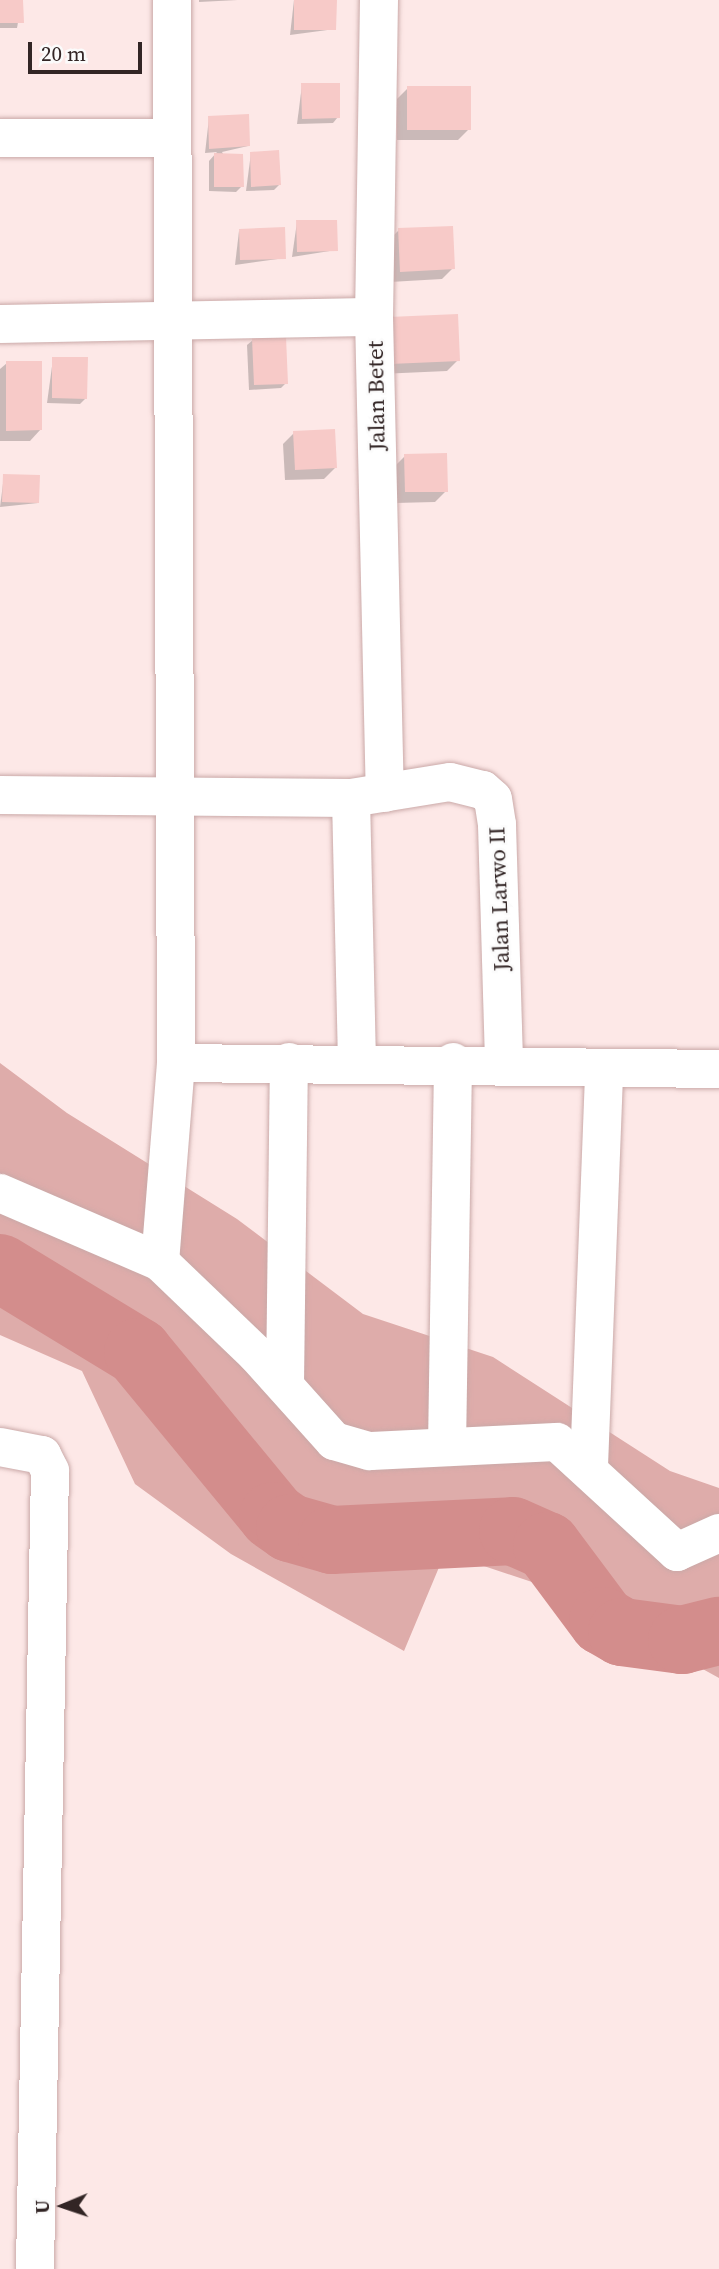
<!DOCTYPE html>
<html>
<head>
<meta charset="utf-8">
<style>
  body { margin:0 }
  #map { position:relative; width:719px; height:2269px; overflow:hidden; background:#fde8e7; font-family:"Source Serif 4",serif }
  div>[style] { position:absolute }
  .green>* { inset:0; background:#deacaa }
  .shadow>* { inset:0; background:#0003 }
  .river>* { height:68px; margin:-34px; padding:0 34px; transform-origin:34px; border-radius:34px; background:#d38d8c }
  .building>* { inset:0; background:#f7cac8 }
  .roads { filter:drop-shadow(0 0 2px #caa9a8) drop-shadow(0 0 2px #caa9a8) }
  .minor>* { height:38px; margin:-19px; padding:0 19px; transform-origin:19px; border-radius:19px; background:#fff }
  span { translate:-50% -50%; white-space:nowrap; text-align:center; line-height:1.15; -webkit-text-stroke:5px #fbfbfb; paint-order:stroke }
  .street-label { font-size:23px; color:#322525 }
  .north { position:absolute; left:28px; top:2171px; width:70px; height:70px; -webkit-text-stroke:5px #fbfbfb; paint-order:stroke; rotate:268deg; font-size:19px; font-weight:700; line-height:28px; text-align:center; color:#322525 }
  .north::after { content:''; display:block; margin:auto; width:24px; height:32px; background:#322525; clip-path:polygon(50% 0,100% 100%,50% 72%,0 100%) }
  .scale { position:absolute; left:28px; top:42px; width:114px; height:32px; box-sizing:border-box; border:4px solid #322525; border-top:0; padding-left:9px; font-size:21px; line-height:24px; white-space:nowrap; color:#322525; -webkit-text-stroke:5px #fbfbfb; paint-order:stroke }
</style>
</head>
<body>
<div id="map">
  <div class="green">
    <div style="clip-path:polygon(0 1063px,67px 1113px,237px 1219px,363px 1314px,493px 1357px,670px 1471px,719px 1488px,719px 1678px,565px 1593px,445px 1553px,404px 1651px,231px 1554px,135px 1484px,82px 1371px,0 1335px)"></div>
  </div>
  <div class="shadow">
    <div style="clip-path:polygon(0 0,22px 0,17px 28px,0 28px)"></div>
    <div style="clip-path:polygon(199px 0,238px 0,199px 2px)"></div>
    <div style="clip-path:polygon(294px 0,335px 0,335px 29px,290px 35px)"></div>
    <div style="clip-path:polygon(302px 85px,338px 117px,333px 123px,297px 124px)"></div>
    <div style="clip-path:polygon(408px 88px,469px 129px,458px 140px,397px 140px,397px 99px)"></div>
    <div style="clip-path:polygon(209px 118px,248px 146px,222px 152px,242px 186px,236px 192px,209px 191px,209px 161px,217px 152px,205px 153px)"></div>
    <div style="clip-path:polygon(251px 153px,280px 184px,274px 190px,246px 191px)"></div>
    <div style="clip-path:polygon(297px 222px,336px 250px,292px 257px)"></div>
    <div style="clip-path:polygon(399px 230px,453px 268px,442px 279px,390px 282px,388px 241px)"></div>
    <div style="clip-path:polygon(239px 231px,285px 258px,235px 265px)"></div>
    <div style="clip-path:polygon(378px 330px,458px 360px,447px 371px,380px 374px)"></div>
    <div style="clip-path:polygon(253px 340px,286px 383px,281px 388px,249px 390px,247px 345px)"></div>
    <div style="clip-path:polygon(53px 359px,86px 398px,80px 404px,47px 403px)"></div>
    <div style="clip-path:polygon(7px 363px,41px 429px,30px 441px,0 441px,0 369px)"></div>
    <div style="clip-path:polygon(294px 433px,335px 468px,324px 479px,285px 480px,283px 444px)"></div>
    <div style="clip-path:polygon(405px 456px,446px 491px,435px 502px,395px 503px,394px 467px)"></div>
    <div style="clip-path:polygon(4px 476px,38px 503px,0 507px)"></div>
  </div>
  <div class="river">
    <div style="left:0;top:1268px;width:162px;rotate:31.3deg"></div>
    <div style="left:138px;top:1352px;width:212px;rotate:50.5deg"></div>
    <div style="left:273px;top:1516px;width:21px;rotate:35deg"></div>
    <div style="left:290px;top:1528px;width:44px;rotate:15.9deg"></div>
    <div style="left:332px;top:1540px;width:181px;rotate:-2.8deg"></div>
    <div style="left:513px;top:1531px;width:37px;rotate:24deg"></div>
    <div style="left:547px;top:1546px;width:94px;rotate:53.3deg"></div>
    <div style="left:603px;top:1621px;width:22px;rotate:30deg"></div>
    <div style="left:622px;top:1632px;width:61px;rotate:7.6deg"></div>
    <div style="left:682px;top:1640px;width:38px;rotate:-14deg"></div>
  </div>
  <div class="building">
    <div style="clip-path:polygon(0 0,23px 0,24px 23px,0 23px)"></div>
    <div style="clip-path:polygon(294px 0,337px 0,336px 30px,294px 30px)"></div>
    <div style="clip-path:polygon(301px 83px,340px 83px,340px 118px,302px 119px)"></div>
    <div style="clip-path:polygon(407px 86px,471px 86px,471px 130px,407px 130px)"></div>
    <div style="clip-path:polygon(249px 114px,250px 146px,209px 149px,208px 116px)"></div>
    <div style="clip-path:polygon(279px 150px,281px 185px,251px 187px,250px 152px)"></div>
    <div style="clip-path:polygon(214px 153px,243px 154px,244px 187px,214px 187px)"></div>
    <div style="clip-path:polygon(296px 220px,337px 220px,338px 251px,297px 252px)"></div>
    <div style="clip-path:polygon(453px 226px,455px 269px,400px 272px,398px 228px)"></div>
    <div style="clip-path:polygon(285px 227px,286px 259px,240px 260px,239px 229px)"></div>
    <div style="clip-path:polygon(458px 314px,460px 361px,390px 364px,389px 317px)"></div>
    <div style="clip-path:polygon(286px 337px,288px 384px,254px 385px,252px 338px)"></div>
    <div style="clip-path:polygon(52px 357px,88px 357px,87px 399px,52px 398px)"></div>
    <div style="clip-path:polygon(6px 361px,42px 361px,42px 430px,6px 431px)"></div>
    <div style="clip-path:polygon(335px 429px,337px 468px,295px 470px,293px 431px)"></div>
    <div style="clip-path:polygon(447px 453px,448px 492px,405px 492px,404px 454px)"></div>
    <div style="clip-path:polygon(3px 474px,40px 475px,39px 503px,2px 502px)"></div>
  </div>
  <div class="roads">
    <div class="minor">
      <div style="left:379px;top:0;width:317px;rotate:90.9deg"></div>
      <div style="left:374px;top:317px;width:476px;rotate:88.7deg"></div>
      <div style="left:0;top:138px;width:172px"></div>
      <div style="left:0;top:324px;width:374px;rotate:-1.1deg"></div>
      <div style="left:0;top:795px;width:351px;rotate:0.5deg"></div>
      <div style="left:351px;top:798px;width:100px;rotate:-9.2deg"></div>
      <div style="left:450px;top:782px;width:34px;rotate:14deg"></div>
      <div style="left:483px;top:790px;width:13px;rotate:42deg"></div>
      <div style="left:493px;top:799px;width:26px;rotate:81deg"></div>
      <div style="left:497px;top:825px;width:239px;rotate:88.3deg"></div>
      <div style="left:351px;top:798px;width:262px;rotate:88.7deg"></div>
      <div style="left:176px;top:1063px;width:543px;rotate:0.63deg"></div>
      <div style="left:0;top:1193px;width:174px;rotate:23.3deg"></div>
      <div style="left:160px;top:1262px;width:133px;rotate:43.8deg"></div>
      <div style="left:256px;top:1354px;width:117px;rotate:48.1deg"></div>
      <div style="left:334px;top:1441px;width:37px;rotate:16deg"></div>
      <div style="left:370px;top:1451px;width:187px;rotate:-2.8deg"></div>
      <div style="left:557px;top:1442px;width:163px;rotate:42.5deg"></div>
      <div style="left:677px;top:1552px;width:46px;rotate:-24.3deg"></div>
      <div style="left:160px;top:1262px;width:200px;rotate:-85.4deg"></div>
      <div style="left:176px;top:1063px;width:1063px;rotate:-90.22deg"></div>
      <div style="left:285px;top:1384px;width:322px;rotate:-89.3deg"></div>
      <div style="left:0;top:1447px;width:43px;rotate:10.8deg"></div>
      <div style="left:42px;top:1455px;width:18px;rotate:63deg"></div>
      <div style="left:50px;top:1471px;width:798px;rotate:91.08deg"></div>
      <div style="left:447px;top:1447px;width:385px;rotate:-89.1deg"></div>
      <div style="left:589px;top:1466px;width:396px;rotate:-87.8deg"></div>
    </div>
  </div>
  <div class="street-label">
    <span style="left:376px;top:396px;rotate:-91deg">Jalan Betet</span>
    <span style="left:499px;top:899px;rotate:-92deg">Jalan Larwo II</span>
  </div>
  <div class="north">U</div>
  <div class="scale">20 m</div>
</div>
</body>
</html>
